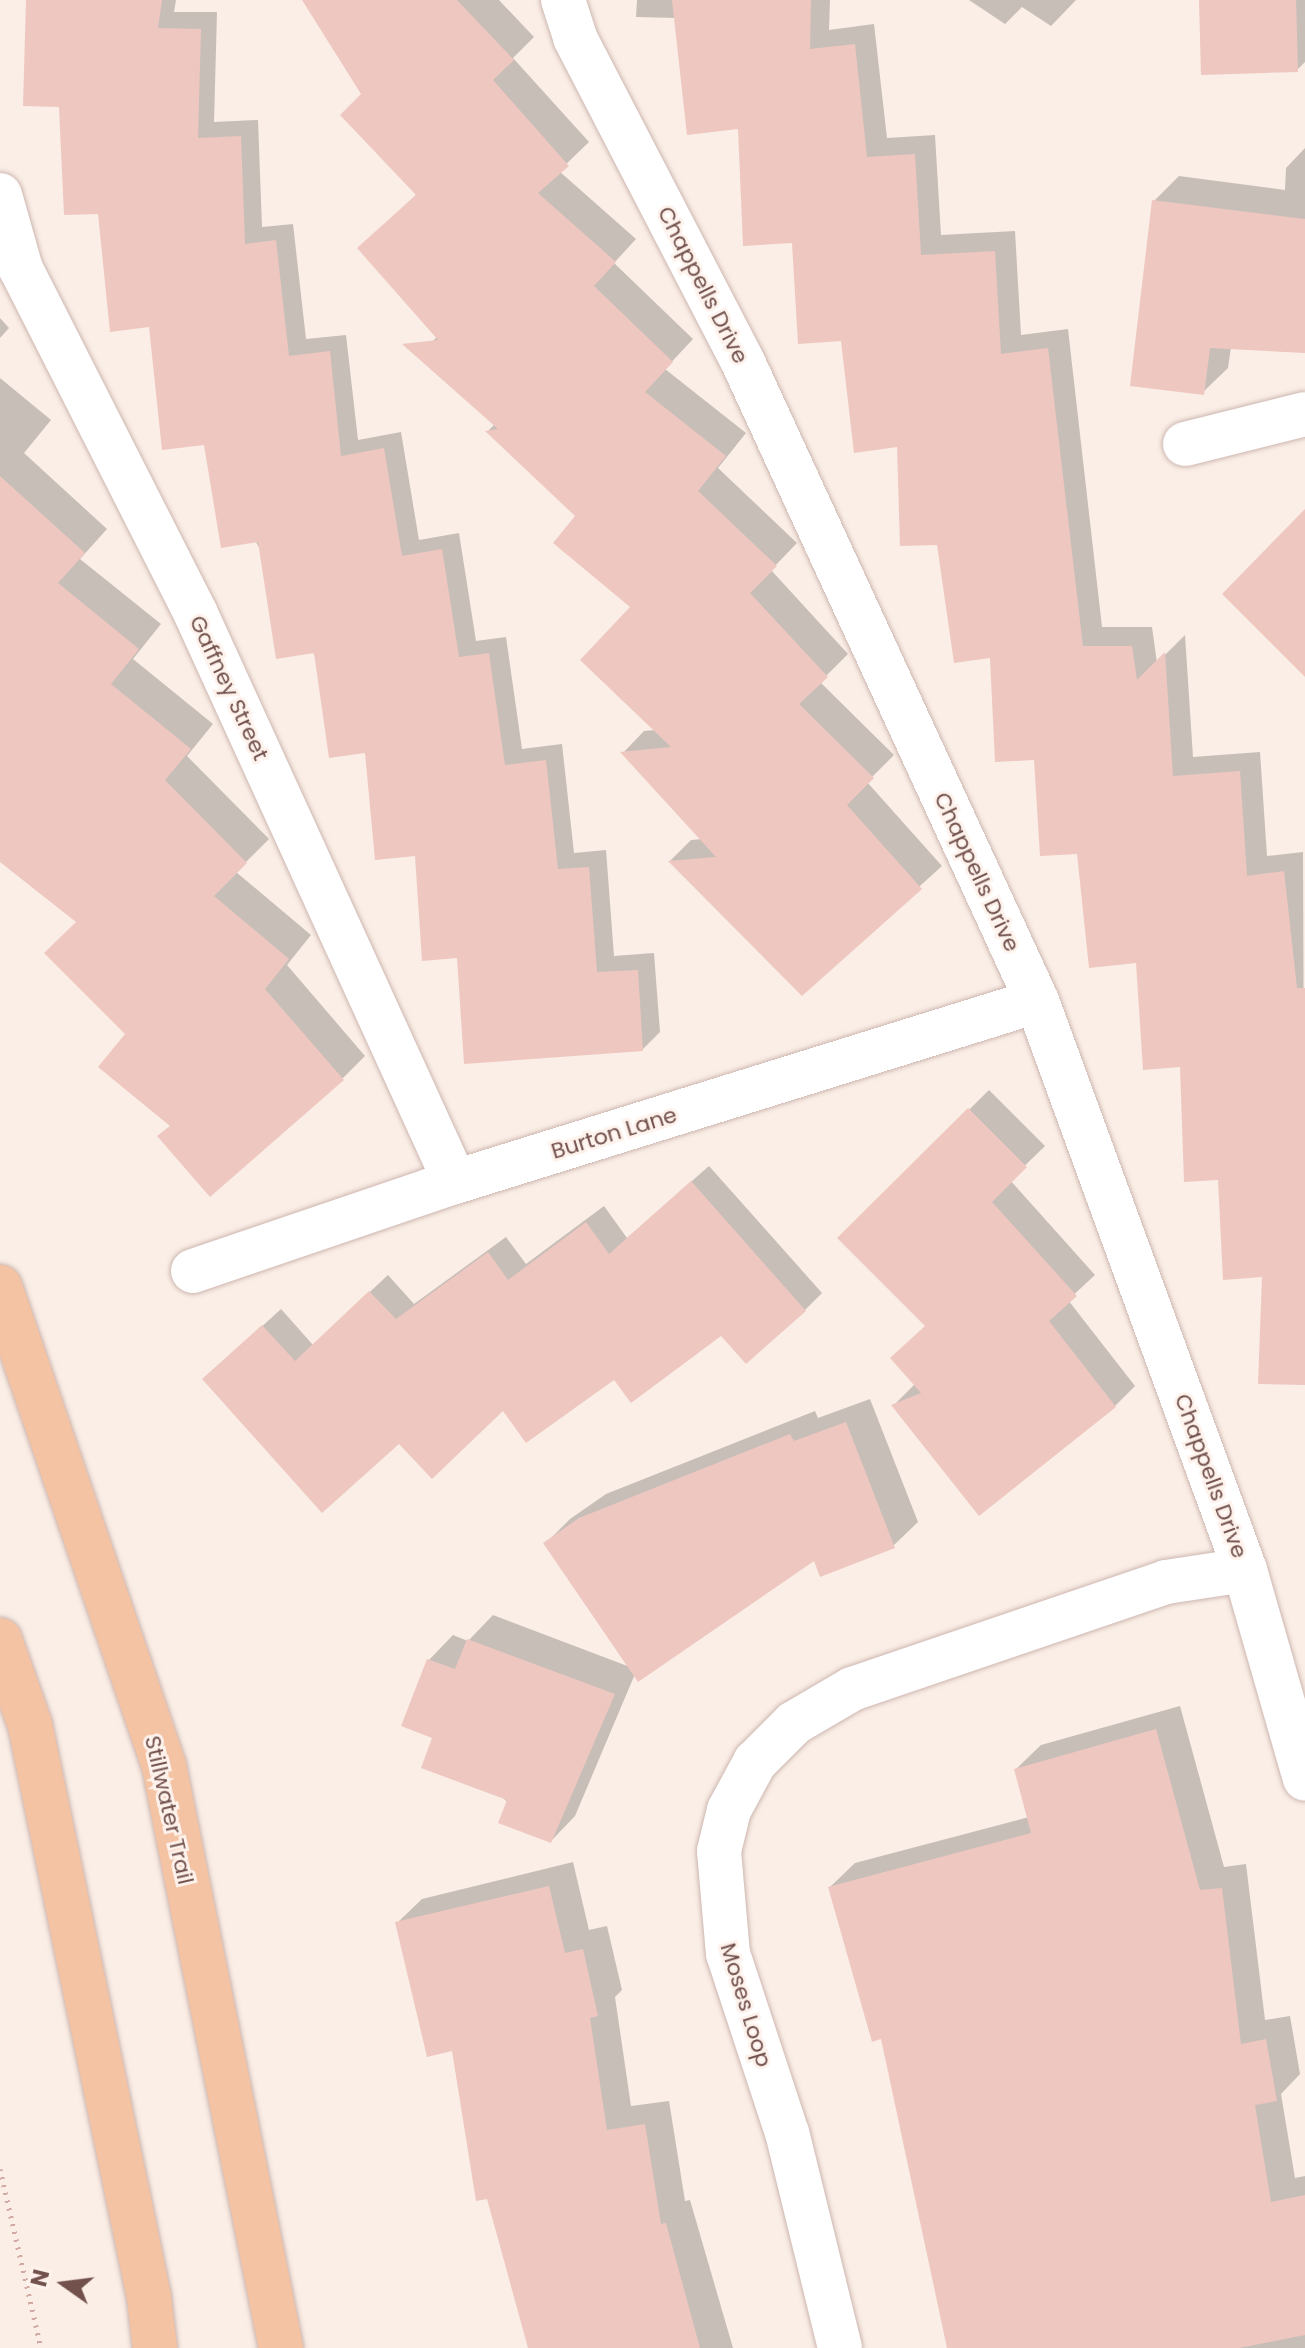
<!DOCTYPE html>
<html>
<head>
<meta charset="utf-8">
<style>
  body { margin:0 }
  #map { position:relative; width:1305px; height:2348px; overflow:hidden; background:#faeee6; font-family:Poppins,sans-serif }
  div>[style] { position:absolute }
  .shadow>* { inset:0; background:#0003 }
  .building>* { inset:0; background:#eec7c0 }
  .path>* { height:5px; margin-top:-2.5px; transform-origin:0; background:repeating-linear-gradient(90deg,#d2aaa3 0 2px,transparent 0 8px) }
  .roads { filter:drop-shadow(0 0 2px #cdb6b0) drop-shadow(0 0 2px #cdb6b0) }
  .minor>* { height:44px; margin:-22px; padding:0 22px; transform-origin:22px; border-radius:22px; background:#fff }
  .major>* { height:44px; margin:-22px; padding:0 22px; transform-origin:22px; border-radius:22px; background:#f4c3a4 }
  span { translate:-50% -50%; white-space:nowrap; text-align:center; line-height:1.15; -webkit-text-stroke:6px #fef2ec; paint-order:stroke }
  .street-label { font-size:22px; color:#72514d }
  .north { position:absolute; left:24px; top:2244px; width:80px; height:80px; -webkit-text-stroke:6px #fef2ec; paint-order:stroke; rotate:284deg; font-size:22px; font-weight:700; line-height:32px; text-align:center; color:#72514d }
  .north::after { content:''; display:block; margin:auto; width:28px; height:36px; background:#72514d; clip-path:polygon(50% 0,100% 100%,50% 72%,0 100%) }
</style>
</head>
<body>
<div id="map">
  <div class="shadow">
    <div style="clip-path:polygon(28px 0,176px 0,174px 12px,217px 12px,214px 122px,258px 120px,262px 227px,293px 224px,306px 339px,346px 335px,358px 440px,401px 432px,419px 540px,459px 533px,476px 641px,506px 637px,522px 749px,562px 744px,574px 853px,606px 850px,614px 956px,654px 953px,660px 1032px,643px 1049px,458px 956px,417px 854px,205px 443px,100px 212px)"></div>
    <div style="clip-path:polygon(304px 0,499px 0,534px 37px,513px 58px,589px 142px,559px 171px,636px 239px,614px 263px,693px 339px,665px 369px,746px 433px,718px 468px,797px 543px,771px 570px,848px 654px,820px 682px,894px 755px,867px 782px,942px 866px,802px 993px,670px 861px,691px 840px,702px 839px,623px 753px,644px 731px,656px 730px,633px 606px,578px 516px,488px 431px,495px 424px,433px 341px,438px 336px,359px 248px,417px 194px,364px 94px)"></div>
    <div style="clip-path:polygon(637px 0,830px 0,829px 30px,874px 24px,887px 138px,935px 135px,941px 235px,1015px 231px,1021px 335px,1068px 329px,1102px 627px,1152px 627px,1157px 663px,1185px 635px,1193px 757px,1260px 752px,1267px 856px,1303px 852px,1305px 1383px,1138px 961px,1078px 852px,899px 445px,739px 127px,676px 18px,636px 17px)"></div>
    <div style="clip-path:polygon(969px 0,1076px 0,1051px 26px,1022px 7px,1005px 24px)"></div>
    <div style="clip-path:polygon(1201px 0,1305px 0,1305px 62px,1297px 70px)"></div>
    <div style="clip-path:polygon(1305px 148px,1305px 351px,1231px 347px,1228px 368px,1203px 392px,1154px 201px,1179px 176px,1285px 190px,1286px 168px)"></div>
    <div style="clip-path:polygon(0 318px,9px 328px,0 338px)"></div>
    <div style="clip-path:polygon(0 378px,51px 420px,24px 453px,107px 529px,80px 559px,161px 624px,133px 659px,213px 724px,187px 756px,269px 839px,236px 872px,311px 935px,287px 965px,365px 1056px,342px 1079px,172px 1125px,79px 922px,0 801px)"></div>
    <div style="clip-path:polygon(989px 1090px,1045px 1146px,1010px 1180px,1095px 1275px,1068px 1300px,1135px 1386px,1115px 1406px,894px 1405px,915px 1384px,927px 1325px,840px 1238px)"></div>
    <div style="clip-path:polygon(709px 1166px,822px 1293px,805px 1310px,721px 1333px,615px 1377px,399px 1441px,222px 1363px,281px 1309px,313px 1345px,388px 1275px,414px 1304px,506px 1237px,526px 1264px,604px 1206px,627px 1238px)"></div>
    <div style="clip-path:polygon(870px 1399px,918px 1522px,893px 1546px,815px 1558px,635px 1674px,575px 1816px,551px 1841px,435px 1737px,429px 1660px,453px 1635px,468px 1641px,493px 1615px,630px 1667px,546px 1543px,570px 1519px,606px 1494px,815px 1411px,818px 1418px)"></div>
    <div style="clip-path:polygon(1180px 1706px,1224px 1867px,1246px 1864px,1265px 2020px,1290px 2016px,1300px 2074px,1281px 2094px,1295px 2178px,1305px 2176px,1305px 2348px,966px 2348px,883px 2037px,830px 1887px,855px 1863px,1029px 1817px,1016px 1769px,1041px 1745px)"></div>
    <div style="clip-path:polygon(573px 1862px,589px 1930px,607px 1926px,622px 1990px,615px 1997px,631px 2106px,669px 2101px,685px 2201px,690px 2200px,733px 2348px,530px 2348px,454px 2049px,397px 1923px,422px 1899px)"></div>
  </div>
  <div class="building">
    <div style="clip-path:polygon(26px 0,162px 0,158px 28px,201px 29px,198px 138px,241px 136px,245px 244px,276px 240px,289px 356px,330px 351px,341px 456px,384px 448px,402px 556px,442px 549px,459px 657px,489px 653px,505px 765px,546px 760px,558px 869px,589px 867px,597px 972px,638px 970px,643px 1051px,464px 1064px,457px 958px,422px 961px,415px 856px,375px 860px,365px 753px,329px 758px,314px 653px,276px 659px,258px 542px,221px 548px,204px 445px,162px 450px,149px 327px,110px 332px,98px 214px,64px 215px,59px 107px,23px 106px)"></div>
    <div style="clip-path:polygon(302px 0,457px 0,514px 60px,493px 80px,569px 166px,538px 193px,616px 262px,594px 286px,673px 362px,645px 392px,726px 456px,698px 491px,777px 566px,750px 593px,828px 677px,799px 704px,874px 778px,847px 805px,922px 889px,802px 996px,668px 861px,716px 857px,620px 752px,671px 747px,580px 660px,630px 607px,553px 543px,575px 516px,485px 431px,498px 429px,402px 344px,438px 340px,357px 248px,416px 195px,340px 115px,361px 94px)"></div>
    <div style="clip-path:polygon(672px 0,811px 0,810px 49px,855px 44px,867px 157px,915px 154px,921px 255px,995px 251px,1001px 354px,1048px 348px,1083px 646px,1132px 646px,1137px 680px,1165px 652px,1173px 776px,1240px 771px,1247px 876px,1284px 871px,1297px 988px,1305px 988px,1305px 1385px,1258px 1384px,1262px 1277px,1223px 1280px,1218px 1180px,1184px 1182px,1180px 1067px,1143px 1070px,1136px 963px,1089px 968px,1077px 854px,1040px 856px,1034px 760px,995px 762px,990px 658px,954px 663px,937px 545px,900px 546px,897px 447px,854px 453px,841px 341px,798px 344px,792px 243px,743px 246px,738px 129px,687px 135px)"></div>
    <div style="clip-path:polygon(1199px 0,1296px 0,1298px 72px,1201px 75px)"></div>
    <div style="clip-path:polygon(1152px 200px,1305px 219px,1305px 353px,1210px 348px,1204px 395px,1130px 386px)"></div>
    <div style="clip-path:polygon(0 476px,85px 553px,58px 583px,139px 649px,111px 684px,191px 749px,165px 780px,247px 863px,214px 896px,289px 959px,265px 989px,344px 1080px,210px 1197px,157px 1136px,170px 1126px,98px 1067px,125px 1034px,44px 953px,76px 922px,0 862px)"></div>
    <div style="clip-path:polygon(1305px 509px,1305px 677px,1222px 594px)"></div>
    <div style="clip-path:polygon(968px 1108px,1027px 1167px,992px 1202px,1077px 1296px,1049px 1321px,1116px 1407px,979px 1516px,891px 1405px,921px 1393px,890px 1358px,925px 1326px,837px 1238px)"></div>
    <div style="clip-path:polygon(691px 1181px,806px 1311px,746px 1364px,721px 1336px,631px 1403px,614px 1380px,526px 1443px,503px 1411px,432px 1479px,399px 1444px,322px 1513px,202px 1379px,262px 1325px,295px 1361px,369px 1291px,396px 1319px,488px 1252px,508px 1280px,586px 1222px,609px 1254px)"></div>
    <div style="clip-path:polygon(846px 1422px,895px 1548px,820px 1577px,814px 1561px,638px 1682px,543px 1543px,579px 1518px,790px 1434px,794px 1441px)"></div>
    <div style="clip-path:polygon(467px 1639px,615px 1694px,551px 1843px,498px 1823px,507px 1800px,421px 1768px,432px 1738px,401px 1726px,427px 1659px,455px 1669px)"></div>
    <div style="clip-path:polygon(1156px 1729px,1200px 1890px,1222px 1888px,1241px 2044px,1266px 2039px,1277px 2101px,1255px 2105px,1271px 2202px,1305px 2195px,1305px 2335px,1239px 2348px,947px 2348px,881px 2039px,872px 2042px,828px 1887px,1031px 1833px,1014px 1769px)"></div>
    <div style="clip-path:polygon(549px 1886px,565px 1953px,583px 1949px,598px 2016px,590px 2018px,607px 2130px,645px 2124px,661px 2224px,666px 2223px,700px 2348px,528px 2348px,487px 2199px,476px 2201px,452px 2051px,427px 2057px,395px 1922px)"></div>
  </div>
  <div class="path">
    <div style="left:0;top:2169px;width:184px;rotate:77.1deg"></div>
  </div>
  <div class="roads">
    <div class="minor">
      <div style="left:563px;top:0;width:40px;rotate:72deg"></div>
      <div style="left:575px;top:38px;width:363px;rotate:62.6deg"></div>
      <div style="left:742px;top:360px;width:706px;rotate:65.29deg"></div>
      <div style="left:1037px;top:1001px;width:606px;rotate:69.92deg"></div>
      <div style="left:1245px;top:1570px;width:217px;rotate:74deg"></div>
      <div style="left:0;top:195px;width:77px;rotate:74.2deg"></div>
      <div style="left:21px;top:269px;width:385px;rotate:63.1deg"></div>
      <div style="left:195px;top:612px;width:626px;rotate:65.48deg"></div>
      <div style="left:1185px;top:444px;width:124px;rotate:-14deg"></div>
      <div style="left:193px;top:1271px;width:277px;rotate:-18.8deg"></div>
      <div style="left:455px;top:1182px;width:609px;rotate:-17.28deg"></div>
      <div style="left:840px;top:2348px;width:221px;rotate:-103.8deg"></div>
      <div style="left:787px;top:2133px;width:188px;rotate:-108.2deg"></div>
      <div style="left:728px;top:1954px;width:103px;rotate:-95deg"></div>
      <div style="left:719px;top:1851px;width:42px;rotate:-76.3deg"></div>
      <div style="left:729px;top:1810px;width:55px;rotate:-61.6deg"></div>
      <div style="left:755px;top:1762px;width:55px;rotate:-45deg"></div>
      <div style="left:794px;top:1723px;width:67px;rotate:-30.4deg"></div>
      <div style="left:852px;top:1689px;width:332px;rotate:-18.8deg"></div>
      <div style="left:1166px;top:1582px;width:80px;rotate:-8.6deg"></div>
    </div>
    <div class="major">
      <div style="left:0;top:1287px;width:506px;rotate:71.1deg"></div>
      <div style="left:164px;top:1766px;width:594px;rotate:78.63deg"></div>
      <div style="left:0;top:1640px;width:90px;rotate:70.6deg"></div>
      <div style="left:30px;top:1725px;width:584px;rotate:78.25deg"></div>
      <div style="left:149px;top:2297px;width:51px;rotate:83.3deg"></div>
    </div>
  </div>
  <div class="street-label">
    <span style="left:703px;top:285px;rotate:63deg">Chappells Drive</span>
    <span style="left:229px;top:688px;rotate:65deg">Gaffney Street</span>
    <span style="left:977px;top:872px;rotate:65deg">Chappells Drive</span>
    <span style="left:614px;top:1133px;rotate:-17deg">Burton Lane</span>
    <span style="left:1211px;top:1476px;rotate:70deg">Chappells Drive</span>
    <span style="left:169px;top:1810px;rotate:77deg">Stillwater Trail</span>
    <span style="left:746px;top:2005px;rotate:73deg">Moses Loop</span>
  </div>
  <div class="north">N</div>
</div>
</body>
</html>
